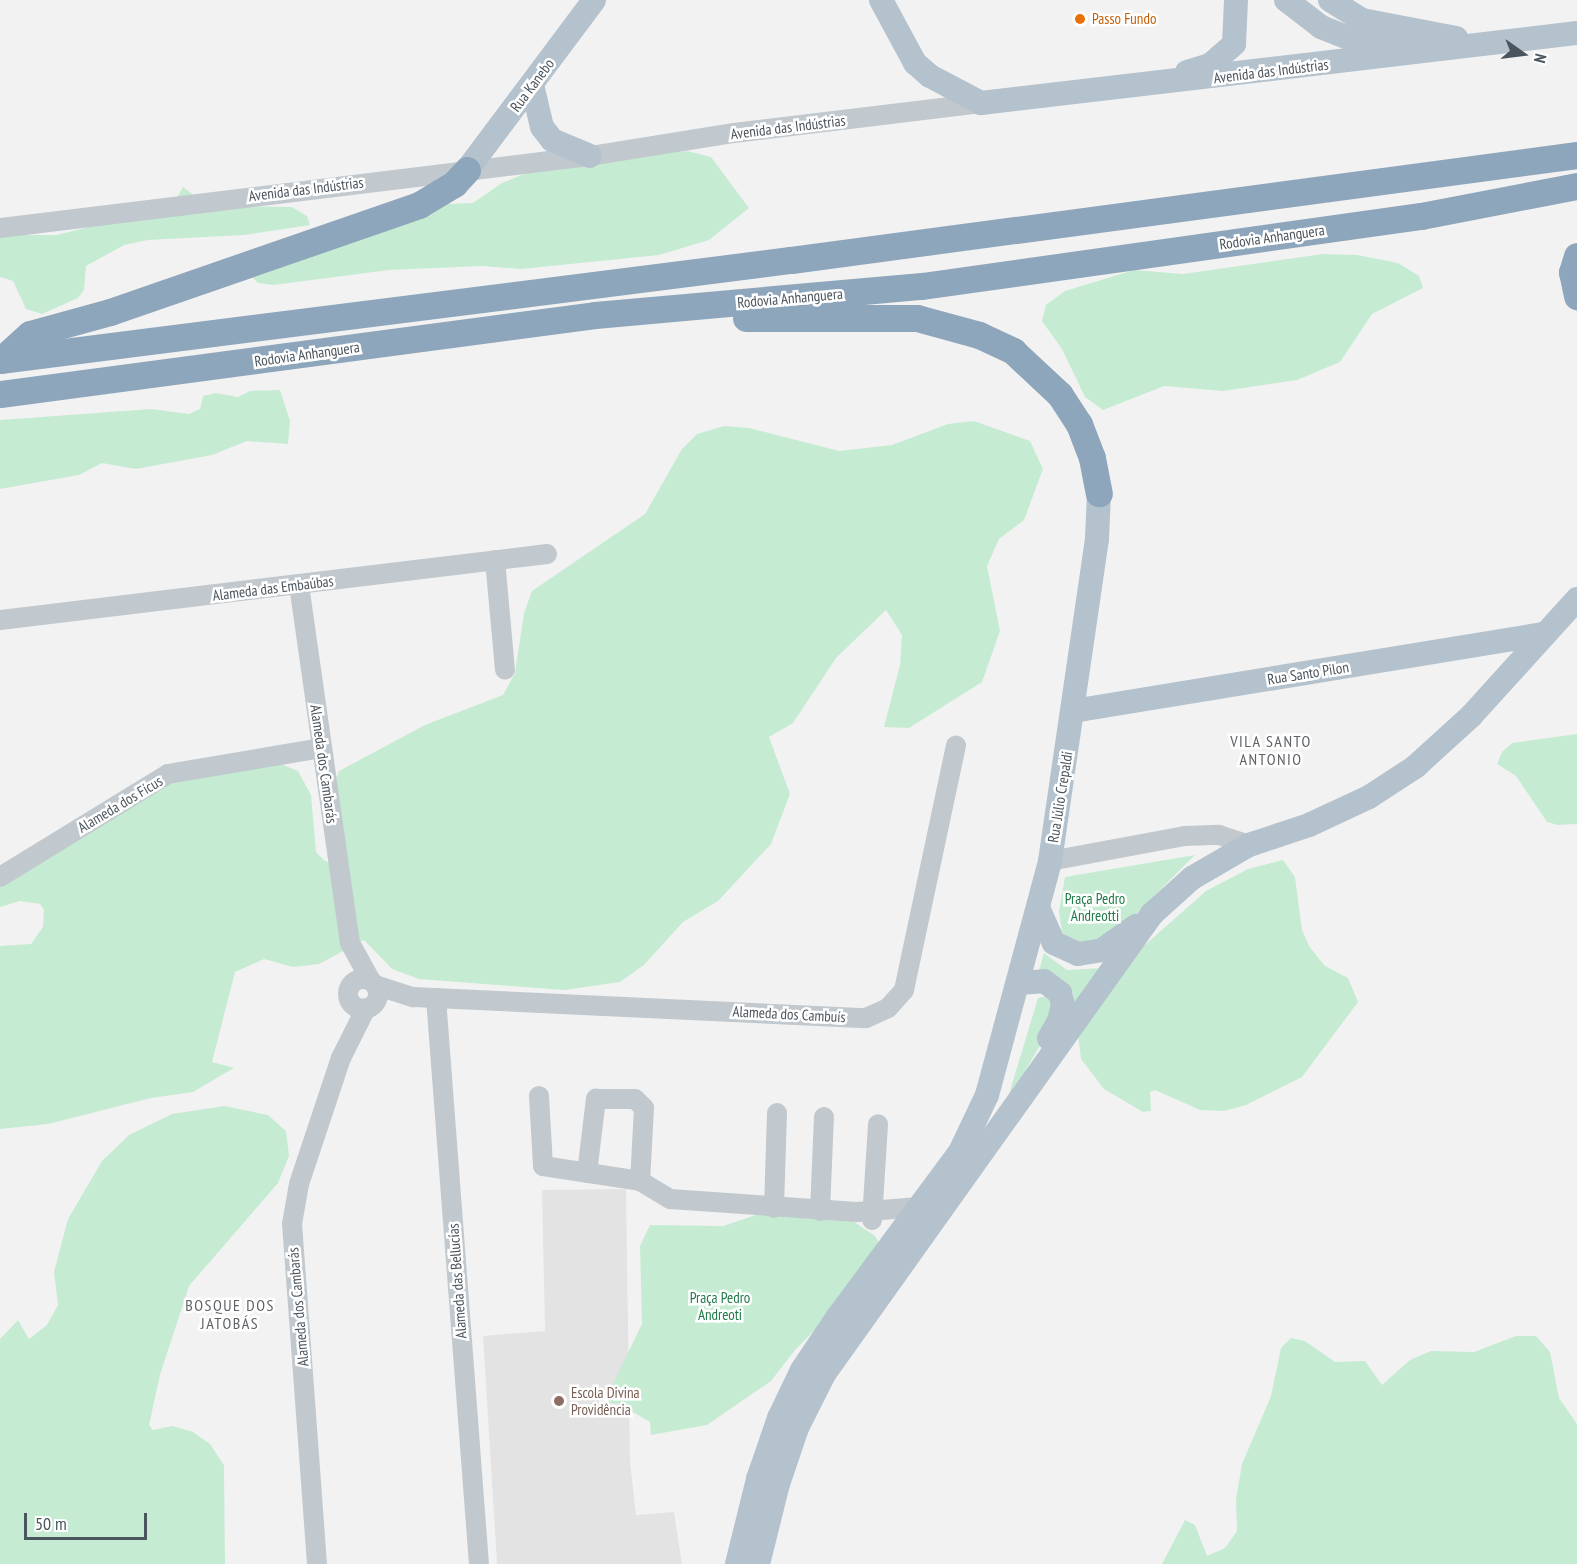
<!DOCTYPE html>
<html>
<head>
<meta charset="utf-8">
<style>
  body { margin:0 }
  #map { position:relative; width:1577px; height:1564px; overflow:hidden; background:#f3f2f2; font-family:"PT Sans Narrow",sans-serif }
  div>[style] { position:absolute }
  .education>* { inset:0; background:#e4e3e3 }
  .green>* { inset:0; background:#c5ecd2 }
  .minor>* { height:20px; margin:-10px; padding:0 10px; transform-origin:10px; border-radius:10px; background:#c1c9ce }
  .minor>.ring { margin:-10px; padding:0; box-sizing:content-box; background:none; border:20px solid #c1c9ce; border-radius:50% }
  .major>* { height:24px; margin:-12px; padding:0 12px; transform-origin:12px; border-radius:12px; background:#b4c2cd }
  .highway>* { height:27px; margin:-13.5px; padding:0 13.5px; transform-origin:13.5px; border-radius:13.5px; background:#8ea6bb }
  .dots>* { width:16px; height:16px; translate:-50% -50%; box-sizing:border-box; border:3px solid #fff; border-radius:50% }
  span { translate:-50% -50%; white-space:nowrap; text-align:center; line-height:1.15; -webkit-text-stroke:5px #fff; paint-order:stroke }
  .food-label { font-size:15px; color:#c56008 }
  .left { translate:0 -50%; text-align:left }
  .street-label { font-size:15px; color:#4b555d }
  .park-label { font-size:15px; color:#207a48 }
  .education-label { font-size:15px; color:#785e54 }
  .neighbourhood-label { font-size:16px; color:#5e6266; letter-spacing:1.5px }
  .north { position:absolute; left:1493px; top:24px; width:60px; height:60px; -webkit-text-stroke:4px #fff; paint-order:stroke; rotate:104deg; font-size:16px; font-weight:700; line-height:24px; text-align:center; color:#4b555d }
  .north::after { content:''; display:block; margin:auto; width:21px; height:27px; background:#4b555d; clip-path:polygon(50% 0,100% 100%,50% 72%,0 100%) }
  .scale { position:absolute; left:24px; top:1513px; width:123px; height:27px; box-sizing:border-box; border:3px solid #4b555d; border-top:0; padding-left:8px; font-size:18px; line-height:21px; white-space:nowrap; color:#4b555d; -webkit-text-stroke:4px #fff; paint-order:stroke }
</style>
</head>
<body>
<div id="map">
  <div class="education">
    <div style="clip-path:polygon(626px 1189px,630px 1462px,636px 1515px,674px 1512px,682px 1564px,497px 1564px,483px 1336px,545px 1331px,542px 1190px)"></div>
  </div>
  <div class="green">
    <div style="clip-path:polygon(687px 151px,711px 157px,749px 208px,709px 240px,659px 255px,521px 269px,482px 266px,389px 270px,273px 285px,258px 283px,252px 277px,444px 204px,473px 203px,502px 183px,546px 165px)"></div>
    <div style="clip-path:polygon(183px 187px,202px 202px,217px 206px,292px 207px,307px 216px,310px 225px,244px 235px,148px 240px,124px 245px,86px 266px,84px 290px,78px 298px,42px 314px,26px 309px,13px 281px,0 277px,0 235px,57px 235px,172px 206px)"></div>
    <div style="clip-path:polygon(1323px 254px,1357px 255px,1398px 263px,1419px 276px,1423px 288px,1372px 314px,1340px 362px,1297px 380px,1223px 391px,1164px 386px,1103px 410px,1085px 397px,1062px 349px,1042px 321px,1046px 305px,1065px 291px,1134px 270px,1183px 274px)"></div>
    <div style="clip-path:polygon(280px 390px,290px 421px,288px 444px,247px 441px,212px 455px,136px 469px,102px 463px,79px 475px,0 489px,0 420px,151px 409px,189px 414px,200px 409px,203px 396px,216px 393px,238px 397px,250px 391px)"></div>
    <div style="clip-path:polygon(974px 421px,1030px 441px,1043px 469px,1024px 520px,999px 539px,987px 566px,1000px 631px,982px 682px,909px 728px,884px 727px,900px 665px,902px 635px,886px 610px,836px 658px,793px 723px,769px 737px,790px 794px,771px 844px,718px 901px,683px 922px,644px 965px,620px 982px,564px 990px,419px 979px,392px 969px,364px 940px,319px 964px,293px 967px,264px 959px,235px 972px,212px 1062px,234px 1068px,193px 1092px,151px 1098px,48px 1124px,0 1129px,0 946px,31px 944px,43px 927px,44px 910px,40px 904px,20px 901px,0 907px,0 884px,162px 780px,266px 758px,298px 771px,311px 795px,316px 852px,325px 861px,335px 864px,333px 787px,339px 771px,425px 725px,503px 695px,515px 673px,524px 613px,532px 591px,645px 514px,682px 449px,697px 434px,724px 426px,749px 428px,839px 451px,892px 445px,948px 424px)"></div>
    <div style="clip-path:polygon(1577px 734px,1577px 824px,1558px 825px,1547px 822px,1516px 776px,1497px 764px,1502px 752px,1512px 743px)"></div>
    <div style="clip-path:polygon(1195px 855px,1114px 936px,1078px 946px,1062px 932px,1059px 911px,1065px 877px)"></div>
    <div style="clip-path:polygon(1283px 860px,1295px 877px,1302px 930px,1309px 946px,1325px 966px,1348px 978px,1358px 1002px,1302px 1077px,1246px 1105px,1224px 1111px,1200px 1110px,1155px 1090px,1150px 1092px,1151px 1111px,1143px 1112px,1104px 1089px,1081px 1059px,1073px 993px,1063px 983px,1037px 978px,1044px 953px,1067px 970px,1120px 967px,1206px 891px,1248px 869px)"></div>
    <div style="clip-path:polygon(1047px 996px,1057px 1000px,1046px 1035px,1006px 1104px,1038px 998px)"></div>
    <div style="clip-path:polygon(224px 1106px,268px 1115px,286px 1131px,289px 1156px,278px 1183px,189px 1286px,160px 1375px,149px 1425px,153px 1430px,172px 1426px,193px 1432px,210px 1444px,224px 1465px,225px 1564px,0 1564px,0 1339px,18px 1320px,29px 1339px,47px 1325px,58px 1305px,54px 1272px,68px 1219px,102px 1161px,129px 1135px,172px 1114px)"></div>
    <div style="clip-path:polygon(771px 1210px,841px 1213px,875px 1236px,887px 1257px,795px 1350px,771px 1381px,707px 1425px,651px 1435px,650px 1422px,619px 1404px,604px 1402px,642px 1324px,640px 1246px,650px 1225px,723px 1226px)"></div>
    <div style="clip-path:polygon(1516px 1336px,1536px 1336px,1550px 1352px,1559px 1398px,1577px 1424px,1577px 1564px,1162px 1564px,1185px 1520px,1195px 1525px,1207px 1556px,1225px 1548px,1237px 1531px,1236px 1499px,1242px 1464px,1271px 1396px,1281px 1348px,1291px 1338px,1305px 1341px,1335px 1362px,1365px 1361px,1382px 1385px,1410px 1360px,1431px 1351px,1474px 1352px)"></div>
  </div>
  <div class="minor">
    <div style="left:0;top:228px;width:594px;rotate:-6.96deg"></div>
    <div style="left:590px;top:156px;width:146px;rotate:-9.1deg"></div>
    <div style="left:734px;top:133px;width:249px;rotate:-6.9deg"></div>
    <div style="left:495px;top:560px;width:110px;rotate:84.8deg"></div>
    <div style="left:299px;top:585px;width:362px;rotate:81.9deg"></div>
    <div style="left:350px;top:943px;width:43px;rotate:61.1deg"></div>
    <div style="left:0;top:620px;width:551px;rotate:-6.88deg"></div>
    <div style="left:1050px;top:861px;width:137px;rotate:-10.5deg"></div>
    <div style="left:1185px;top:836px;width:34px;rotate:-2deg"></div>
    <div style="left:1219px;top:835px;width:32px;rotate:18deg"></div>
    <div style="left:0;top:877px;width:197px;rotate:-31.5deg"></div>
    <div style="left:168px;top:774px;width:155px;rotate:-9.6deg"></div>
    <div class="ring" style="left:348px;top:979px;width:10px;height:10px"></div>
    <div style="left:375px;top:985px;width:40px;rotate:18deg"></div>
    <div style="left:413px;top:997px;width:453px;rotate:2.7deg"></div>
    <div style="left:866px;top:1018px;width:24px;rotate:-24deg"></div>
    <div style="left:888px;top:1008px;width:24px;rotate:-48deg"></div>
    <div style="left:904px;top:990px;width:250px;rotate:-78deg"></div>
    <div style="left:436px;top:998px;width:568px;rotate:85.66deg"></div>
    <div style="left:539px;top:1096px;width:70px;rotate:86.7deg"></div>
    <div style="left:543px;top:1166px;width:98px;rotate:8.8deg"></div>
    <div style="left:587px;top:1173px;width:75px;rotate:-83.1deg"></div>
    <div style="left:596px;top:1099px;width:39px"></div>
    <div style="left:635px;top:1099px;width:13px;rotate:45deg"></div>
    <div style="left:644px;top:1108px;width:73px;rotate:93.1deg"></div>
    <div style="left:640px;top:1181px;width:35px;rotate:31deg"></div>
    <div style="left:670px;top:1199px;width:187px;rotate:4deg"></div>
    <div style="left:857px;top:1212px;width:62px;rotate:-4.6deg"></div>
    <div style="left:774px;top:1208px;width:95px;rotate:-88.2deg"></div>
    <div style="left:820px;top:1211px;width:94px;rotate:-87.6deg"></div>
    <div style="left:872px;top:1220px;width:96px;rotate:-86.4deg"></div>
    <div style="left:317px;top:1564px;width:341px;rotate:-94.2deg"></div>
    <div style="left:292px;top:1224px;width:41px;rotate:-80.1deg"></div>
    <div style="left:299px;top:1184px;width:133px;rotate:-71.6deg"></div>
    <div style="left:341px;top:1058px;width:56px;rotate:-63.4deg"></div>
  </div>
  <div class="major">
    <div style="left:881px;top:0;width:72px;rotate:61.6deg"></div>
    <div style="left:915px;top:63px;width:20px;rotate:41deg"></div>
    <div style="left:930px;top:76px;width:58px;rotate:27.9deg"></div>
    <div style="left:981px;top:103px;width:600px;rotate:-6.7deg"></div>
    <div style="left:1286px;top:0;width:44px;rotate:37.6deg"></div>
    <div style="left:1321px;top:27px;width:32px;rotate:22deg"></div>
    <div style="left:1351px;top:39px;width:47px;rotate:8.7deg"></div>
    <div style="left:1330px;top:0;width:38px;rotate:32deg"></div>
    <div style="left:1362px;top:20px;width:96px;rotate:10.8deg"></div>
    <div style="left:1187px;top:72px;width:24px;rotate:-17deg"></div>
    <div style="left:1210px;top:65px;width:32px;rotate:-41deg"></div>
    <div style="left:1234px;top:44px;width:44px;rotate:-87.4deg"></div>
    <div style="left:532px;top:85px;width:43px;rotate:76.6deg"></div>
    <div style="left:542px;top:127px;width:16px;rotate:52deg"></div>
    <div style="left:552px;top:140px;width:41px;rotate:22.8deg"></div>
    <div style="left:467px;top:170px;width:212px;rotate:-53.2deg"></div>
    <div style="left:1073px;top:711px;width:477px;rotate:-9.3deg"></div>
    <div style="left:1039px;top:910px;width:36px;rotate:66deg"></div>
    <div style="left:1054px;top:943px;width:26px;rotate:25deg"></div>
    <div style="left:1078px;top:954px;width:24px;rotate:-9deg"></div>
    <div style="left:1102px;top:950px;width:42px;rotate:-35.2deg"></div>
    <div style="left:1018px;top:983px;width:26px;rotate:-4deg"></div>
    <div style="left:1044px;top:981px;width:20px;rotate:37deg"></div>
    <div style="left:1060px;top:993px;width:12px;rotate:76deg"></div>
    <div style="left:1063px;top:1005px;width:16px;rotate:104deg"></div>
    <div style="left:1059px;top:1021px;width:20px;rotate:120deg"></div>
    <div style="left:737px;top:1564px;width:88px;rotate:-76.1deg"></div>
    <div style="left:758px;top:1479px;width:65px;rotate:-71deg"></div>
    <div style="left:779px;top:1418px;width:53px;rotate:-64.4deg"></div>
    <div style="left:802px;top:1370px;width:63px;rotate:-56.1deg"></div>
    <div style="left:837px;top:1318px;width:207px;rotate:-53.5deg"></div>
    <div style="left:960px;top:1152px;width:63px;rotate:-64.7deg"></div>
    <div style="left:987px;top:1095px;width:242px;rotate:-74.9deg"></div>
    <div style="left:1050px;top:861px;width:325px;rotate:-81.7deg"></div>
    <div style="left:1097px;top:539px;width:46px;rotate:-87.5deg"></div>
    <div style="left:758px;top:1564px;width:82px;rotate:-76deg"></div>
    <div style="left:778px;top:1484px;width:59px;rotate:-71.3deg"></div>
    <div style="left:797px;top:1428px;width:60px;rotate:-63.4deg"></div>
    <div style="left:824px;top:1374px;width:565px;rotate:-54.51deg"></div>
    <div style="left:1152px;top:914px;width:54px;rotate:-42deg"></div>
    <div style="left:1192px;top:878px;width:66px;rotate:-30.1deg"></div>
    <div style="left:1249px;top:845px;width:63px;rotate:-18.4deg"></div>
    <div style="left:1309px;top:825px;width:66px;rotate:-25deg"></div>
    <div style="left:1369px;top:797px;width:55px;rotate:-33.1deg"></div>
    <div style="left:1415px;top:767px;width:76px;rotate:-42.3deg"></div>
    <div style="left:1471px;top:716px;width:158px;rotate:-47.8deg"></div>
  </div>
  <div class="highway">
    <div style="left:1577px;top:256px;width:17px;rotate:107deg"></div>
    <div style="left:1572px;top:272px;width:25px;rotate:78deg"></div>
    <div style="left:746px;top:318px;width:171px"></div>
    <div style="left:917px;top:318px;width:64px;rotate:15.3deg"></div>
    <div style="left:979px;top:335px;width:38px;rotate:25deg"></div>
    <div style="left:1013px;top:351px;width:64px;rotate:43.1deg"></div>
    <div style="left:1060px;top:395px;width:35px;rotate:57deg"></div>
    <div style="left:1079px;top:424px;width:36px;rotate:69deg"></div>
    <div style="left:1092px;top:458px;width:36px;rotate:79deg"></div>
    <div style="left:0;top:360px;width:797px;rotate:-7.21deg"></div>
    <div style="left:791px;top:260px;width:793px;rotate:-7.61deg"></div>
    <div style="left:1px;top:360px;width:39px;rotate:-42deg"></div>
    <div style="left:30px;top:334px;width:83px;rotate:-15.4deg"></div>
    <div style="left:110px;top:312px;width:327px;rotate:-19.1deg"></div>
    <div style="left:419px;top:205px;width:41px;rotate:-31deg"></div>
    <div style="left:454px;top:184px;width:19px;rotate:-47deg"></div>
    <div style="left:0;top:394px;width:600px;rotate:-7.56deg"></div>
    <div style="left:595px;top:315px;width:328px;rotate:-5.1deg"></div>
    <div style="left:922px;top:286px;width:504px;rotate:-7.99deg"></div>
    <div style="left:1421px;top:216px;width:159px;rotate:-10.9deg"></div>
  </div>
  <div class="dots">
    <div style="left:1080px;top:19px;background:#e8710a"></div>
    <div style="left:559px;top:1401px;background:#8d6e63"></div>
  </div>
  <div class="food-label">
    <span class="left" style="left:1092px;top:19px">Passo Fundo</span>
  </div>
  <div class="street-label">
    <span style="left:1271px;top:71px;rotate:-7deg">Avenida das Indústrias</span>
    <span style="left:532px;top:85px;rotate:-53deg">Rua Kanebo</span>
    <span style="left:788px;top:127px;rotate:-7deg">Avenida das Indústrias</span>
    <span style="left:306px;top:189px;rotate:-7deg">Avenida das Indústrias</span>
    <span style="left:1272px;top:237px;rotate:-8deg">Rodovia Anhanguera</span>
    <span style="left:790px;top:298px;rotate:-5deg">Rodovia Anhanguera</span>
    <span style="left:307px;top:354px;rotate:-8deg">Rodovia Anhanguera</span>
    <span style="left:273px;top:588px;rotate:-7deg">Alameda das Embaúbas</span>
    <span style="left:1308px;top:673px;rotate:-9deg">Rua Santo Pilon</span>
    <span style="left:324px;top:764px;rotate:82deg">Alameda dos Cambarás</span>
    <span style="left:1060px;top:797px;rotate:-81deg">Rua Júlio Crepaldi</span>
    <span style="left:120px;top:804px;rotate:-31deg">Alameda dos Fícus</span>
    <span style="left:789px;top:1014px;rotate:3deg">Alameda dos Cambuís</span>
    <span style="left:457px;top:1281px;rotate:-94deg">Alameda das Bellucías</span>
    <span style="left:298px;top:1307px;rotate:-95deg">Alameda dos Cambarás</span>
  </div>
  <div class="park-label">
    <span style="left:1095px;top:907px">Praça Pedro<br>Andreotti</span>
    <span style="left:720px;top:1306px">Praça Pedro<br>Andreoti</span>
  </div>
  <div class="education-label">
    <span class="left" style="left:571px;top:1401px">Escola Divina<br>Providência</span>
  </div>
  <div class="neighbourhood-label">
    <span style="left:1271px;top:750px">VILA SANTO<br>ANTONIO</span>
    <span style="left:230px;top:1314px">BOSQUE DOS<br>JATOBÁS</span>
  </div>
  <div class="north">N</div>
  <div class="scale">50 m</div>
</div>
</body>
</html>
